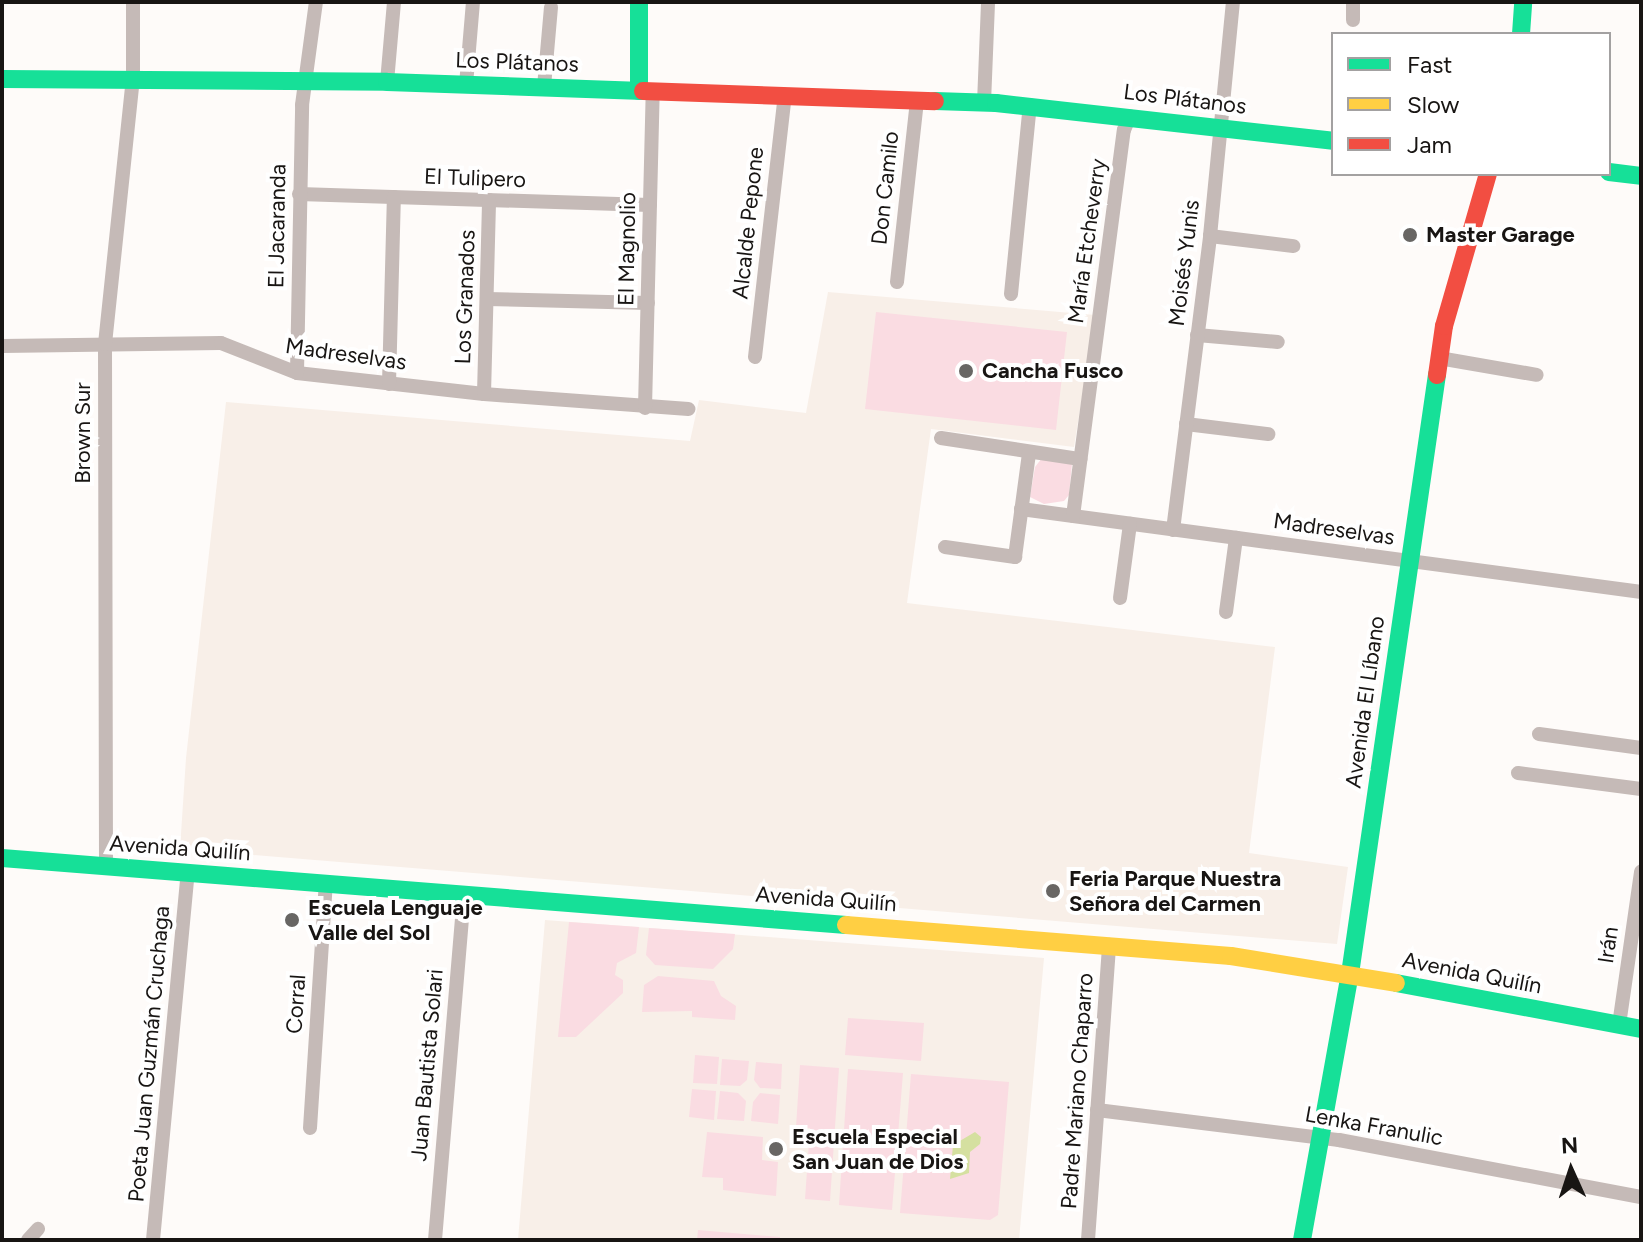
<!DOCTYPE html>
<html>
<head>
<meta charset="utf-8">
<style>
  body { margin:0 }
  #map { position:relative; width:1643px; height:1242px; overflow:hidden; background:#fefbf9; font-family:Figtree,sans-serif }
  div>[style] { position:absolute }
  .built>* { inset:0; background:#f8efe8 }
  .green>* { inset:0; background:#fadce2 }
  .water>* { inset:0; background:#d5e0a0 }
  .street>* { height:14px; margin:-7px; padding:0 7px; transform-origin:7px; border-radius:7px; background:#c5bab7 }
  .fast>* { height:18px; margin:-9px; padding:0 9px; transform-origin:9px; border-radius:9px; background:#16e098 }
  .slow>* { height:18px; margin:-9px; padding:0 9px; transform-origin:9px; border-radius:9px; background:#ffcf43 }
  .jam>* { height:18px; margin:-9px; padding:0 9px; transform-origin:9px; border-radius:9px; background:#f24e42 }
  .dots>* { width:22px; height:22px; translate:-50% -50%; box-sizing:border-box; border:4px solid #fff; border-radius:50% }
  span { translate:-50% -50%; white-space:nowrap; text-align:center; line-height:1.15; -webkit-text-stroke:8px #fff; paint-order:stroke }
  .street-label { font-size:22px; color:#181513 }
  .poi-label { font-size:22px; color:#181513; font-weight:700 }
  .left { translate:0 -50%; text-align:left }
  .frame { position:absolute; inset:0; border:4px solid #181513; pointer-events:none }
  .legend { position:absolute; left:1331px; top:32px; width:280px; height:144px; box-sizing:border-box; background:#fff; border:2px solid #a3a1a1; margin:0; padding:10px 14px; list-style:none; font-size:24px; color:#181513 }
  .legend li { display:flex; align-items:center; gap:16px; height:40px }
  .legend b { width:40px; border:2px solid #a3a1a1 }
  .north { position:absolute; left:1531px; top:1130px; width:80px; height:80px; -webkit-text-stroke:6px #fff; paint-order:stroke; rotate:357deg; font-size:22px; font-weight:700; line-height:32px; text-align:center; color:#181513 }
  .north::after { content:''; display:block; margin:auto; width:28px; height:36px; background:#181513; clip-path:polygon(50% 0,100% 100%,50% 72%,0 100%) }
</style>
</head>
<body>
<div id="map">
  <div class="built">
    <div style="clip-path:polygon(828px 292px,1095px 315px,1074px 447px,931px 429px,907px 603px,1275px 647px,1249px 853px,1348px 867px,1337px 944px,180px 849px,186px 758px,226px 402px,690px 441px,699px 400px,806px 413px)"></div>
    <div style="clip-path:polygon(545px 920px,1044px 958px,1019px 1240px,518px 1240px)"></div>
  </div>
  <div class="green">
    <div style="clip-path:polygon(876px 312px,1067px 332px,1056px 430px,865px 409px)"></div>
    <div style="clip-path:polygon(1042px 458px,1072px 464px,1069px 495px,1064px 501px,1044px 504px,1030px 497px,1035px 467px)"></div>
    <div style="clip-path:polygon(569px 922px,639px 927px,636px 953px,617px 963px,615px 975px,623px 980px,623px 993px,576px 1037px,558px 1037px)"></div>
    <div style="clip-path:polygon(649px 928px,735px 934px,733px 949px,713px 969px,655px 965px,646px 955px)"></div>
    <div style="clip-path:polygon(658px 976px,714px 981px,721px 996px,736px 1006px,735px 1020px,692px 1017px,692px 1011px,642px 1012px,644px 985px)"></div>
    <div style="clip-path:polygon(848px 1018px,924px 1023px,921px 1061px,845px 1055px)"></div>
    <div style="clip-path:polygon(695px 1055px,719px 1057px,717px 1084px,693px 1083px)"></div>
    <div style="clip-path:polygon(722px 1059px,749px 1061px,747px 1080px,740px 1086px,720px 1085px)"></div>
    <div style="clip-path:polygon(756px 1062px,782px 1064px,781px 1089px,760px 1088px,754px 1080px)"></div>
    <div style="clip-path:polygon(800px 1065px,839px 1068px,830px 1201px,805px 1199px,810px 1128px,796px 1127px)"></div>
    <div style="clip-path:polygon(848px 1069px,903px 1073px,892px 1210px,839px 1205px)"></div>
    <div style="clip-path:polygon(911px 1074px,1009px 1082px,998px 1215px,990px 1220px,900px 1213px)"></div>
    <div style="clip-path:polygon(692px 1089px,716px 1091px,714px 1120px,689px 1117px)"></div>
    <div style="clip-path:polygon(720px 1091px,738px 1093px,746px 1101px,744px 1121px,717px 1119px)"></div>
    <div style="clip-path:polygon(760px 1093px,780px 1095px,778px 1124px,751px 1121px,753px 1102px)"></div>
    <div style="clip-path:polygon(707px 1132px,763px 1137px,762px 1160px,778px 1162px,776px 1196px,723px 1190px,723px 1178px,702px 1177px)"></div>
    <div style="clip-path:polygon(698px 1230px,780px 1237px,780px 1240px,697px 1240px)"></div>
  </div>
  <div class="water">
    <div style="clip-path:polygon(975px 1132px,981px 1137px,980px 1144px,970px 1152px,969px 1173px,950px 1179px,953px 1145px)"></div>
  </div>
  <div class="street">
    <div style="left:1353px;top:2px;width:18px;rotate:90deg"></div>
    <div style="left:387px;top:82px;width:80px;rotate:-85deg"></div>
    <div style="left:466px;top:85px;width:83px;rotate:-85.2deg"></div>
    <div style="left:544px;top:87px;width:80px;rotate:-85deg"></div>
    <div style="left:984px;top:103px;width:101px;rotate:-87.7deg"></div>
    <div style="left:299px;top:194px;width:351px;rotate:1.8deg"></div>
    <div style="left:1210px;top:236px;width:84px;rotate:6.9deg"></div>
    <div style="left:897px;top:282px;width:183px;rotate:-83.7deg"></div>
    <div style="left:1011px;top:294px;width:190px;rotate:-84.3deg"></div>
    <div style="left:487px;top:299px;width:161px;rotate:1.4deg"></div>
    <div style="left:1197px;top:335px;width:81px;rotate:4.9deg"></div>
    <div style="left:2px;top:346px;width:219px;rotate:-0.8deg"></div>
    <div style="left:221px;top:343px;width:82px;rotate:21.5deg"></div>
    <div style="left:297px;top:373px;width:188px;rotate:6.4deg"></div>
    <div style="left:484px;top:394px;width:205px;rotate:4.2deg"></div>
    <div style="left:755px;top:357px;width:264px;rotate:-83.5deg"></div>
    <div style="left:1439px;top:358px;width:99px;rotate:9.8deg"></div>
    <div style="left:297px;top:373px;width:268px;rotate:-88.9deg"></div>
    <div style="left:302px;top:105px;width:104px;rotate:-82.3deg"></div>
    <div style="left:389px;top:384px;width:187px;rotate:-88.5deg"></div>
    <div style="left:484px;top:394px;width:194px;rotate:-88.5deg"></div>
    <div style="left:645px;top:408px;width:317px;rotate:-88.6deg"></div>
    <div style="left:1186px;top:424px;width:83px;rotate:7deg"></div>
    <div style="left:941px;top:438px;width:141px;rotate:8.6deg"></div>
    <div style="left:1021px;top:509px;width:626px;rotate:7.62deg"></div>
    <div style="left:1073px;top:516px;width:389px;rotate:-82.5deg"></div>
    <div style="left:1124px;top:130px;width:15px;rotate:-67deg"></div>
    <div style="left:1173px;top:530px;width:296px;rotate:-82.8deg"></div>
    <div style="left:1210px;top:236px;width:235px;rotate:-84.4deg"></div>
    <div style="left:945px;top:547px;width:71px;rotate:8.1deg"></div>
    <div style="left:1015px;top:557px;width:105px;rotate:-82.3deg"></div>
    <div style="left:1120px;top:598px;width:75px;rotate:-82.3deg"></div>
    <div style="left:1226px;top:612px;width:75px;rotate:-82.3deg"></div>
    <div style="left:1539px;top:734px;width:103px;rotate:7.8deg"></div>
    <div style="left:1518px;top:773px;width:124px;rotate:7.4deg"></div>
    <div style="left:106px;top:866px;width:522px;rotate:-90.11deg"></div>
    <div style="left:105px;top:344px;width:268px;rotate:-84deg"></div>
    <div style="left:133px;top:77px;width:75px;rotate:-90deg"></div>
    <div style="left:1619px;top:1025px;width:155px;rotate:-81.8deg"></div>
    <div style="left:1097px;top:1110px;width:244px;rotate:7.1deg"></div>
    <div style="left:1339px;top:1140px;width:307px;rotate:10.7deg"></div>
    <div style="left:310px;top:1128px;width:246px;rotate:-86.3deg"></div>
    <div style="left:28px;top:1240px;width:15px;rotate:-48deg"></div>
    <div style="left:153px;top:1240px;width:369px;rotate:-84.6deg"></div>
    <div style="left:435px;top:1240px;width:347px;rotate:-85.2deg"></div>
    <div style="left:1088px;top:1240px;width:296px;rotate:-85.9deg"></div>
  </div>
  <div class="fast">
    <div style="left:639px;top:2px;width:89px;rotate:90deg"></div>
    <div style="left:1521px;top:34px;width:32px;rotate:-86deg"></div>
    <div style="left:2px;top:79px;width:385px;rotate:0.4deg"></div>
    <div style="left:387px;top:82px;width:256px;rotate:2deg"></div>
    <div style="left:935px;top:101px;width:61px;rotate:1.9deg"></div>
    <div style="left:996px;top:103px;width:339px;rotate:6.4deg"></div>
    <div style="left:1609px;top:172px;width:32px;rotate:7deg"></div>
    <div style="left:2px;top:858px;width:847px;rotate:4.54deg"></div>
    <div style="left:1396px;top:983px;width:249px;rotate:10.6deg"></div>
    <div style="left:1302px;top:1240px;width:270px;rotate:-79.8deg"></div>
    <div style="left:1350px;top:974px;width:605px;rotate:-81.74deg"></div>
  </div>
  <div class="slow">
    <div style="left:846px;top:925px;width:386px;rotate:4.6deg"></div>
    <div style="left:1231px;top:956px;width:167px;rotate:9.3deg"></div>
  </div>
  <div class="jam">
    <div style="left:643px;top:91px;width:292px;rotate:2deg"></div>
    <div style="left:1437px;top:375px;width:49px;rotate:-81.9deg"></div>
    <div style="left:1444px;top:326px;width:158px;rotate:-73.9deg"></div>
  </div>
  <div class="dots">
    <div style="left:1410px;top:235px;background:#686664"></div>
    <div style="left:966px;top:371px;background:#686664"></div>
    <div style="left:1053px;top:891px;background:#686664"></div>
    <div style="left:292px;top:920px;background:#686664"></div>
    <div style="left:776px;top:1149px;background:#686664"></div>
  </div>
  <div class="street-label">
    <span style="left:517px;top:62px;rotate:2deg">Los Plátanos</span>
    <span style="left:1185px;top:99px;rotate:7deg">Los Plátanos</span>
    <span style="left:475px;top:178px;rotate:2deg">El Tulipero</span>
    <span style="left:885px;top:188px;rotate:-84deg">Don Camilo</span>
    <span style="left:748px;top:223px;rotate:-84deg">Alcalde Pepone</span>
    <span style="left:277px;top:226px;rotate:-89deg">El Jacaranda</span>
    <span style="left:1087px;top:241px;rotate:-82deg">María Etcheverry</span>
    <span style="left:627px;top:249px;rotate:-89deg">El Magnolio</span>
    <span style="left:1184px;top:263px;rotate:-83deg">Moisés Yunis</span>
    <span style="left:465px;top:297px;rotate:-88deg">Los Granados</span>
    <span style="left:346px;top:354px;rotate:8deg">Madreselvas</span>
    <span style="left:83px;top:433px;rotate:-90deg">Brown Sur</span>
    <span style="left:1334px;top:529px;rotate:8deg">Madreselvas</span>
    <span style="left:1365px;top:702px;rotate:-82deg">Avenida El Líbano</span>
    <span style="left:180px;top:848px;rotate:4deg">Avenida Quilín</span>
    <span style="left:826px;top:899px;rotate:4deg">Avenida Quilín</span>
    <span style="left:1608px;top:945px;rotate:-82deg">Irán</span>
    <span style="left:1472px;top:973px;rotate:11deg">Avenida Quilín</span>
    <span style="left:296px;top:1004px;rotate:-86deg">Corral</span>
    <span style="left:149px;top:1054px;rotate:-85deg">Poeta Juan Guzmán Cruchaga</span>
    <span style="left:427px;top:1065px;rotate:-85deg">Juan Bautista Solari</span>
    <span style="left:1077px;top:1091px;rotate:-86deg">Padre Mariano Chaparro</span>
    <span style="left:1374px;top:1126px;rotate:10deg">Lenka Franulic</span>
  </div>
  <div class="poi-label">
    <span class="left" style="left:1426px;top:235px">Master Garage</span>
    <span class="left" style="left:982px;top:371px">Cancha Fusco</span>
    <span class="left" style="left:1069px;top:891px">Feria Parque Nuestra<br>Señora del Carmen</span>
    <span class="left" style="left:308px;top:920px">Escuela Lenguaje<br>Valle del Sol</span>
    <span class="left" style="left:792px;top:1149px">Escuela Especial<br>San Juan de Dios</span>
  </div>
  <div class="frame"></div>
  <ul class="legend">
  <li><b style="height:10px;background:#16e098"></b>Fast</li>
  <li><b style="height:10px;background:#ffcf43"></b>Slow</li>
  <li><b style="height:10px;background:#f24e42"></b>Jam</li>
  </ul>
  <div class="north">N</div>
</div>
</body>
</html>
